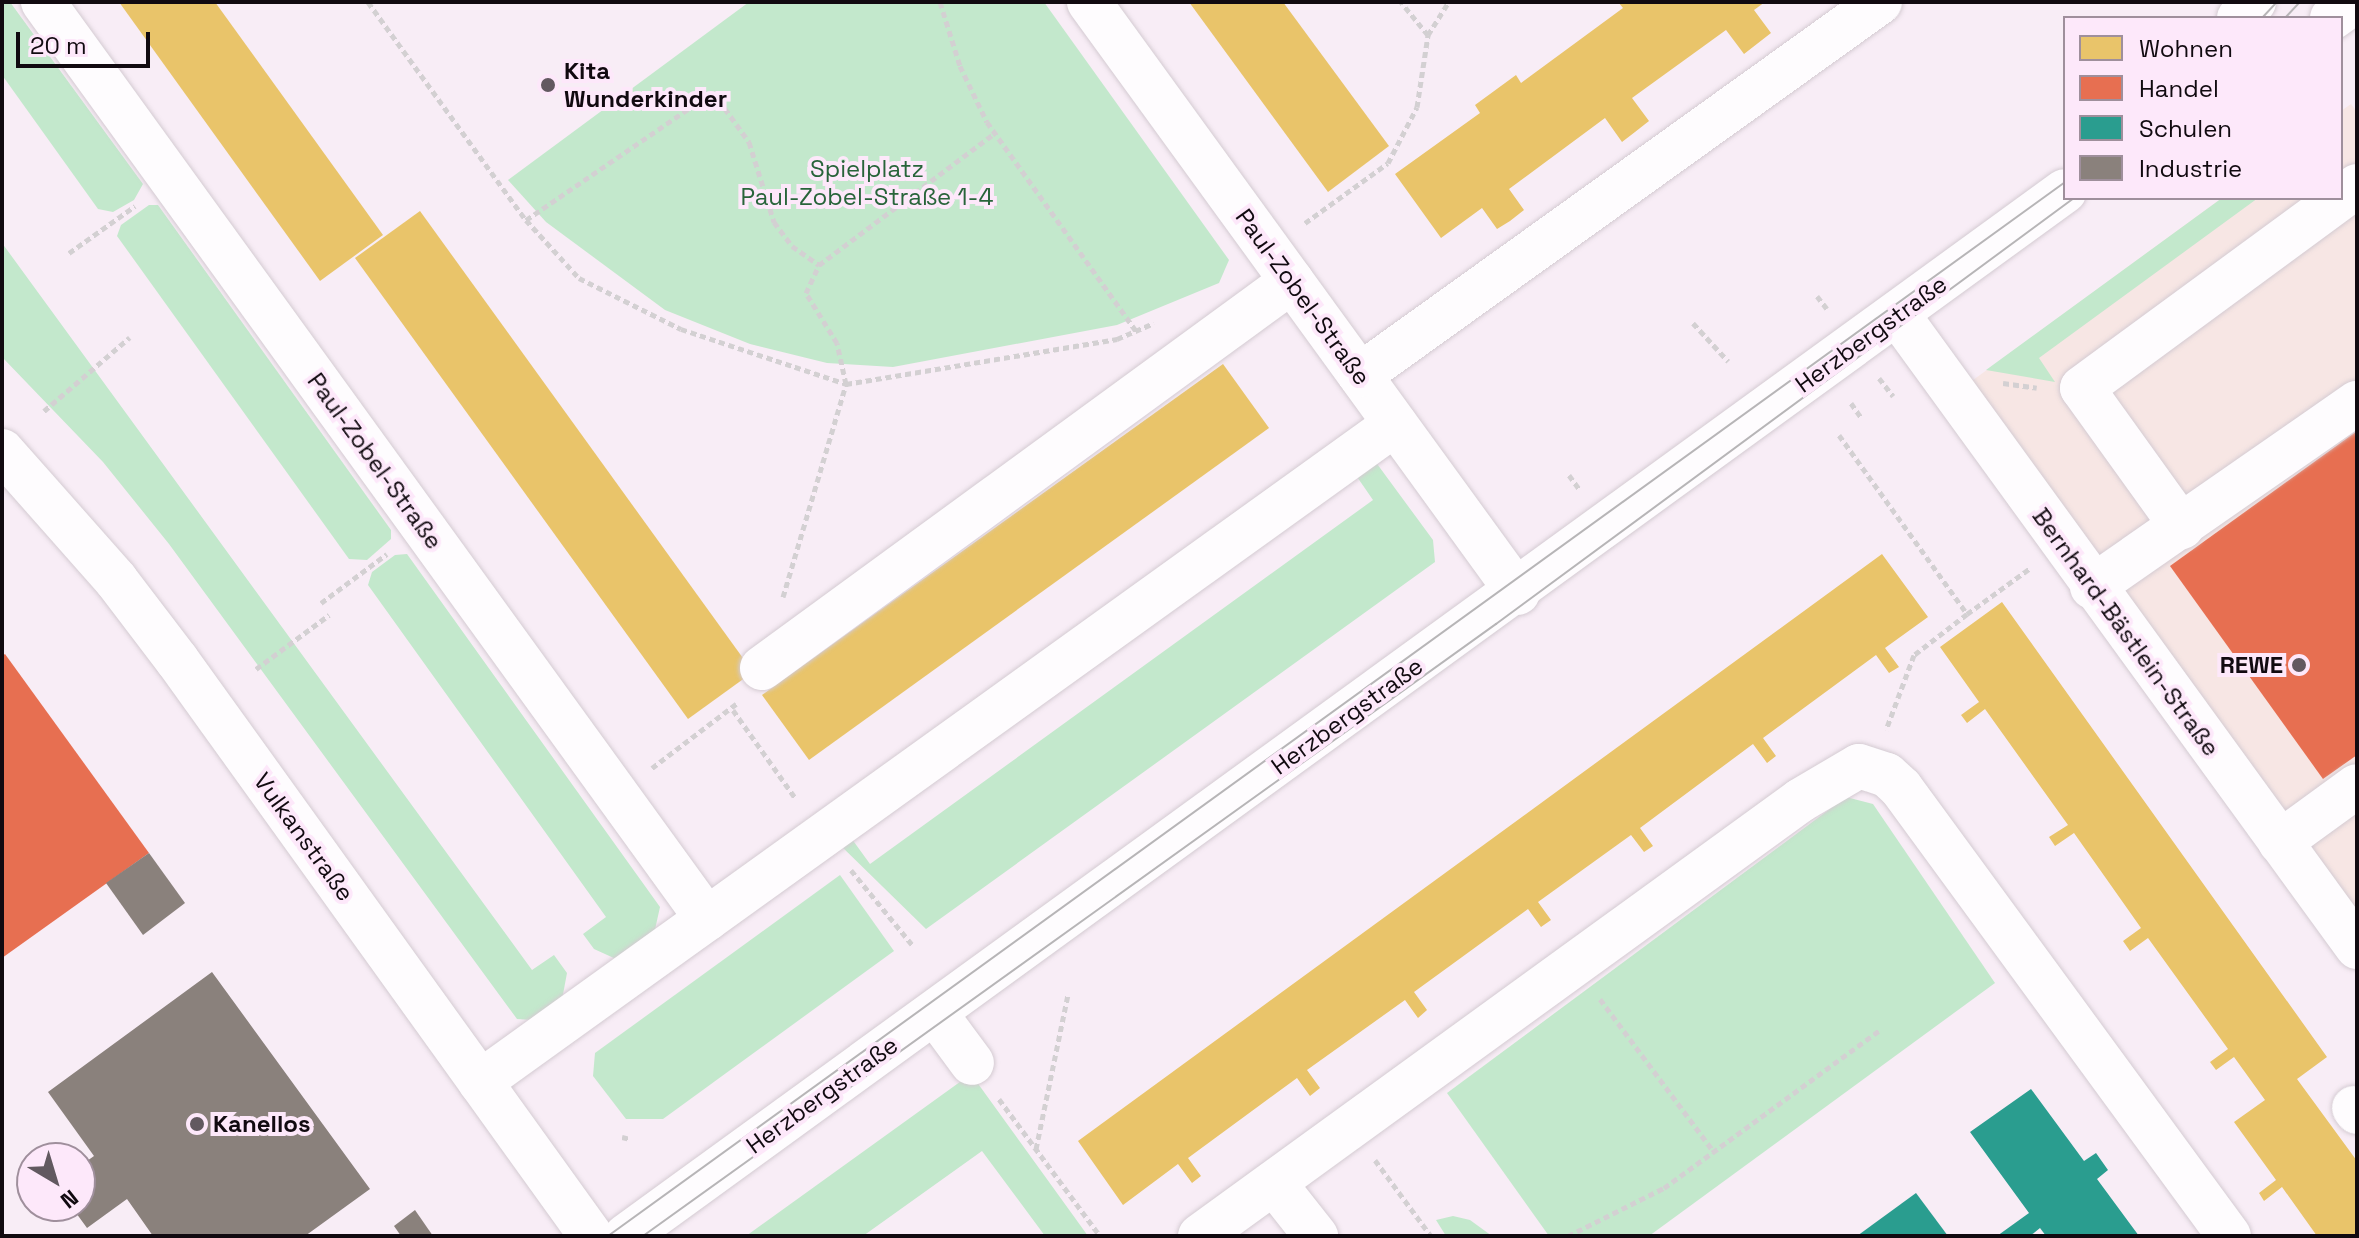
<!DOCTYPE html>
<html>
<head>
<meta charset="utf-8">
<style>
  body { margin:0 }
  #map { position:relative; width:2359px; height:1238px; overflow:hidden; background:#f8edf6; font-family:"Space Grotesk",sans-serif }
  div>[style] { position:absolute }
  .commercial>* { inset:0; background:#f7e6e4 }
  .green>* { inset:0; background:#c3e8cc }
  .homes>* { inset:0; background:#e9c46a }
  .shops>* { inset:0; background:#e76f51 }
  .schools>* { inset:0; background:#2a9d8f }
  .industry>* { inset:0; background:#8a817c }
  .path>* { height:5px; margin-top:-2.5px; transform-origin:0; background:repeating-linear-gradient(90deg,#d3d0d2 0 6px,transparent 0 10px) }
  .roads { filter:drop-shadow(0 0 2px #d4cbd2) drop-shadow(0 0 2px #d4cbd2) }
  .minor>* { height:44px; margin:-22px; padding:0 22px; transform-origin:22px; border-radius:22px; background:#fefcfe }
  .tram>* { height:2px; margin:-1px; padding:0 1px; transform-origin:1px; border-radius:1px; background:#b7b5b7 }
  .dots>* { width:22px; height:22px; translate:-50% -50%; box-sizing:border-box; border:4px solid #fde8fa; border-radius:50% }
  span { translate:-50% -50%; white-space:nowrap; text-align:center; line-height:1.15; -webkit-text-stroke:8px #fde8fa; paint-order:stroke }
  .poi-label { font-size:24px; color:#110a10; font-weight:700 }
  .left { translate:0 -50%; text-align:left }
  .right { translate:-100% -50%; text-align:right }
  .park-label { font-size:24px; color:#28643a }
  .street-label { font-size:24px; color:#110a10 }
  .frame { position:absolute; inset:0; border:4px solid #110a10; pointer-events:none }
  .legend { position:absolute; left:2063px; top:16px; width:280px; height:184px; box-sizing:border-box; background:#fde8fa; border:2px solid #9f8f9c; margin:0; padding:10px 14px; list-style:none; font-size:24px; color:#110a10 }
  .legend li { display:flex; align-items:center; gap:16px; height:40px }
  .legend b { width:40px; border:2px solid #9f8f9c }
  .north { position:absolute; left:16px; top:1142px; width:80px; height:80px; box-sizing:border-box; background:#fde8fa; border:2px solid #9f8f9c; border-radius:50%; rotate:142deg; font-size:22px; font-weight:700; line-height:32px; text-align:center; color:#110a10 }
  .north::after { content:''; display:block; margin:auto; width:28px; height:36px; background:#625960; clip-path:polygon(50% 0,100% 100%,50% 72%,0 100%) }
  .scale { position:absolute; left:16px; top:32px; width:134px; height:36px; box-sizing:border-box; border:4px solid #110a10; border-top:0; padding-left:10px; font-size:24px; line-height:28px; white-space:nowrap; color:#110a10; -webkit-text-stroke:6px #fde8fa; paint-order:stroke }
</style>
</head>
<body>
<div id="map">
  <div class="commercial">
    <div style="clip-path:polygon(2351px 104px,2357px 112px,2357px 915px,1969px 383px,2222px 198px,2341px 198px,2341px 111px)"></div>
  </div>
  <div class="green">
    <div style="clip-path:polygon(2px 2px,10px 2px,143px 184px,134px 200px,113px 212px,98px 209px,2px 75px)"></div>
    <div style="clip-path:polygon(749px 2px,1044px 2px,1229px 260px,1219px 283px,1117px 325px,893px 367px,827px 363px,750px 344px,665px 310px,546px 222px,508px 180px)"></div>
    <div style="clip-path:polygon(2222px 198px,2258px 198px,2039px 358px,2055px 382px,1986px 370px)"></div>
    <div style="clip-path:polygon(149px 205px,158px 205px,391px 530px,391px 539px,367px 560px,349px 559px,117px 236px,121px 225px)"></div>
    <div style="clip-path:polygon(2px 243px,532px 970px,554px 955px,567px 973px,561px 1005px,533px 1020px,517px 1019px,169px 544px,103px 462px,2px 357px)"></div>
    <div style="clip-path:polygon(1372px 457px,1433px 540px,1435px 562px,926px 929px,838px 843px,849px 835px,870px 864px,1373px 500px,1353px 471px)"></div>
    <div style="clip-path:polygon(407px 554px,660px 907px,654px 934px,616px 959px,594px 949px,583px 934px,606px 917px,368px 585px,372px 572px,395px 555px)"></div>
    <div style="clip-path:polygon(1846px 797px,1873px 804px,1995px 983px,1649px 1236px,1549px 1236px,1447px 1093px)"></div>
    <div style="clip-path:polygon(840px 875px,894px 951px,663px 1119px,626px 1119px,593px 1076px,595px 1053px)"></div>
    <div style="clip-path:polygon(971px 1074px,1088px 1236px,1045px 1236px,982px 1151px,863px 1236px,746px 1236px)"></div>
    <div style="clip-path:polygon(1453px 1216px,1470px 1220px,1492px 1236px,1446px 1236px,1436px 1220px)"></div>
  </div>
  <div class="homes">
    <div style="clip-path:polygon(119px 2px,215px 2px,383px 235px,320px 281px)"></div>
    <div style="clip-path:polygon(1189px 2px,1283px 2px,1389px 146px,1328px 192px)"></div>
    <div style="clip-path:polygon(1618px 2px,1765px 2px,1754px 10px,1771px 33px,1744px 54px,1726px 30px,1632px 98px,1649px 121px,1635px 132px,1622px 142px,1605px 118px,1509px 189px,1524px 210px,1510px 221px,1497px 229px,1482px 208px,1441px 238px,1395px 174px,1480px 113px,1475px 105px,1516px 75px,1521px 83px,1623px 8px)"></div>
    <div style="clip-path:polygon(420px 211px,753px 672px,688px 719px,355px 258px)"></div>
    <div style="clip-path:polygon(1223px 364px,1269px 428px,809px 760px,762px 695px)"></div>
    <div style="clip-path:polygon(1882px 554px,1928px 617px,1885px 648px,1899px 667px,1889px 673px,1876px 655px,1763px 738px,1776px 756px,1767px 763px,1753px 744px,1640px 828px,1653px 846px,1644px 852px,1631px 835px,1538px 902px,1551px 920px,1541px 927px,1528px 909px,1414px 992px,1427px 1010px,1418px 1018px,1405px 1000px,1307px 1070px,1320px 1088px,1310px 1096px,1297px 1078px,1188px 1158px,1201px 1176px,1192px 1183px,1178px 1164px,1123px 1205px,1078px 1141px)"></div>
    <div style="clip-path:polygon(2002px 602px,2327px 1057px,2297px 1079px,2357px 1161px,2357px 1236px,2317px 1236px,2282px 1187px,2264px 1201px,2259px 1193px,2276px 1180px,2234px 1122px,2265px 1100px,2234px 1057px,2216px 1070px,2210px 1062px,2228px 1049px,2148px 938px,2130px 951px,2123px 941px,2141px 928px,2074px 833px,2055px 846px,2049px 837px,2068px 825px,1985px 709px,1967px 723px,1961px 715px,1979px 702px,1940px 647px)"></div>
  </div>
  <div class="shops">
    <div style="clip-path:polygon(2357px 431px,2357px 755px,2323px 779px,2170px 566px)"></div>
    <div style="clip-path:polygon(5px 654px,149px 853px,2px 958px,2px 656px)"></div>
  </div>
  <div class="schools">
    <div style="clip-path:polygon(2031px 1089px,2084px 1161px,2096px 1153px,2108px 1170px,2097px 1179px,2139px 1236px,2046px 1236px,2040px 1228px,2030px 1236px,1997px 1236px,2029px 1213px,1970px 1132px)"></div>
    <div style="clip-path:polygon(1916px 1193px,1948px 1236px,1857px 1236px)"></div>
  </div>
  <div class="industry">
    <div style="clip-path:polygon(149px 853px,185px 903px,143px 935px,106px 883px)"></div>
    <div style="clip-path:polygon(212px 972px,370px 1189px,305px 1236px,153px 1236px,127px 1199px,87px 1228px,71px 1206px,80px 1206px,80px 1166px,94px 1156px,48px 1092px)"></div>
    <div style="clip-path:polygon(415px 1210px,433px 1236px,401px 1236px,394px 1226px)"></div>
  </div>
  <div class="path">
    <div style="left:368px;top:2px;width:269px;rotate:54.1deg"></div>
    <div style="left:526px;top:220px;width:79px;rotate:47.6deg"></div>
    <div style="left:579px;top:278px;width:114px;rotate:26.6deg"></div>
    <div style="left:681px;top:329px;width:174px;rotate:18.4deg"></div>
    <div style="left:846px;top:384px;width:275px;rotate:-9.4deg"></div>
    <div style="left:1117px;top:339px;width:40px;rotate:-23.4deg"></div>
    <div style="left:940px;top:2px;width:67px;rotate:72.6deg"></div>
    <div style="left:960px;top:66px;width:62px;rotate:64.3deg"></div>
    <div style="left:987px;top:122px;width:257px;rotate:54.5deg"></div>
    <div style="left:1428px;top:35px;width:39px;rotate:-58deg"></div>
    <div style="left:526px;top:220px;width:227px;rotate:-34.4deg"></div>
    <div style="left:713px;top:92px;width:62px;rotate:54.2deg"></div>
    <div style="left:749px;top:142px;width:84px;rotate:72.6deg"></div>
    <div style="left:774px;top:222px;width:30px;rotate:53deg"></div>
    <div style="left:792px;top:246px;width:33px;rotate:35deg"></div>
    <div style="left:1305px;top:223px;width:102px;rotate:-35.9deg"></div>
    <div style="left:1388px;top:163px;width:63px;rotate:-62.6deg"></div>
    <div style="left:1417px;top:107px;width:73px;rotate:-81.3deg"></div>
    <div style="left:1428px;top:35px;width:43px;rotate:-129.3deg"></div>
    <div style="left:69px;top:253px;width:81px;rotate:-35.5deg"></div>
    <div style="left:1817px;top:296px;width:16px;rotate:52deg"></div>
    <div style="left:1693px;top:323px;width:52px;rotate:47.4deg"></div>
    <div style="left:1879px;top:378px;width:23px;rotate:52deg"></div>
    <div style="left:2003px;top:383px;width:34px;rotate:8deg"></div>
    <div style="left:1851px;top:403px;width:19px;rotate:55deg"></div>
    <div style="left:44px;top:411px;width:113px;rotate:-40.7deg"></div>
    <div style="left:1839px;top:435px;width:220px;rotate:54.4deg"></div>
    <div style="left:1967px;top:614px;width:67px;rotate:142.3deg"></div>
    <div style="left:1914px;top:655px;width:80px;rotate:110.5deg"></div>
    <div style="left:1569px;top:475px;width:19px;rotate:54deg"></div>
    <div style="left:783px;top:597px;width:222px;rotate:-73.5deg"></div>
    <div style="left:846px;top:384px;width:42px;rotate:-102.4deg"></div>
    <div style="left:837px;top:343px;width:59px;rotate:-121.8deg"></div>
    <div style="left:806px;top:293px;width:31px;rotate:-65deg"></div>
    <div style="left:819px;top:265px;width:220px;rotate:-36.9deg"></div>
    <div style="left:321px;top:603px;width:82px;rotate:-36.6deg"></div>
    <div style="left:1967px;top:614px;width:77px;rotate:-36deg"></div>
    <div style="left:256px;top:669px;width:91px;rotate:-36.5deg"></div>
    <div style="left:733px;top:710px;width:109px;rotate:54.7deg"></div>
    <div style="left:652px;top:768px;width:106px;rotate:-37.3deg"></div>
    <div style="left:851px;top:870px;width:99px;rotate:50.7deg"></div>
    <div style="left:1600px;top:999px;width:191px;rotate:53.3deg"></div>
    <div style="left:999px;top:1099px;width:170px;rotate:53.6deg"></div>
    <div style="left:622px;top:1137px;width:8px;rotate:14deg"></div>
    <div style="left:1036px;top:1149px;width:158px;rotate:-78.3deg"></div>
    <div style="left:1375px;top:1160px;width:94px;rotate:53.6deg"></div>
    <div style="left:1568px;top:1236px;width:107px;rotate:-26.6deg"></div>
    <div style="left:1664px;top:1188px;width:268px;rotate:-36.2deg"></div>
  </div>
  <div class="roads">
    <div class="minor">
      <div style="left:43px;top:2px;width:1132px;rotate:54.09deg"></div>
      <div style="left:1089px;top:2px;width:730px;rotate:54.02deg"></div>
      <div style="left:2239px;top:18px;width:22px;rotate:-47deg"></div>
      <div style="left:2332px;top:18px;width:27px;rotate:-36deg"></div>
      <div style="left:1898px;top:315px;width:781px;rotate:54.01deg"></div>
      <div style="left:1360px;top:375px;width:640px;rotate:-35.65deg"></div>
      <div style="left:2px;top:451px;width:172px;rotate:48.5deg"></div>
      <div style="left:116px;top:580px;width:101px;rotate:52.7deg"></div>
      <div style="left:177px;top:660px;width:709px;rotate:54.29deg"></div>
      <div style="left:2182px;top:527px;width:171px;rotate:-125.7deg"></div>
      <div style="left:2082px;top:388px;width:341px;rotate:-36.3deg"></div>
      <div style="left:2092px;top:587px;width:323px;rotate:-34.8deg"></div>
      <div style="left:762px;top:668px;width:656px;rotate:-36.14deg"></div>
      <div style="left:2280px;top:842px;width:95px;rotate:-36deg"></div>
      <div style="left:935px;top:1013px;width:62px;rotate:53.5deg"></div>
      <div style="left:480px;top:1082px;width:1127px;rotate:-35.72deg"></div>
      <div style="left:2354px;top:1108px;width:5px;rotate:53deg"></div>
      <div style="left:1274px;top:1183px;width:68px;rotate:51.6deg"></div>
      <div style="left:626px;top:1236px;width:1778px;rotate:-35.99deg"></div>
      <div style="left:1200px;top:1236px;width:742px;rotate:-35.96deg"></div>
      <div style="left:1801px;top:800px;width:67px;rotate:-30.4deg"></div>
      <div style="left:1859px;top:766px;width:29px;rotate:18deg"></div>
      <div style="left:1887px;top:775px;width:19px;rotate:43deg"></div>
      <div style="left:1901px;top:788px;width:555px;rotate:53.79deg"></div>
    </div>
  </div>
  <div class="tram">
    <div style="left:2262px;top:18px;width:22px;rotate:-47deg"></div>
    <div style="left:2285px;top:18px;width:22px;rotate:-47deg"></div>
    <div style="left:608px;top:1236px;width:1798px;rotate:-35.88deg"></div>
    <div style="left:643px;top:1236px;width:1050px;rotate:-35.66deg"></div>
    <div style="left:1496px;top:624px;width:718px;rotate:-36.39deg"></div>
  </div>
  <div class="dots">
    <div style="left:548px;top:85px;background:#625960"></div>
    <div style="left:2299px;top:665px;background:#625960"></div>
    <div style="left:197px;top:1124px;background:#625960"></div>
  </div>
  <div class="poi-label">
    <span class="left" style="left:564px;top:85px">Kita<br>Wunderkinder</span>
    <span class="right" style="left:2283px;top:665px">REWE</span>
    <span class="left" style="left:213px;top:1124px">Kanellos</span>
  </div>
  <div class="park-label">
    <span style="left:867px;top:183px">Spielplatz<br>Paul-Zobel-Straße 1-4</span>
  </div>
  <div class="street-label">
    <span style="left:1303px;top:297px;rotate:54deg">Paul-Zobel-Straße</span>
    <span style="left:1871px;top:334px;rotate:-36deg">Herzbergstraße</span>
    <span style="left:375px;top:461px;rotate:54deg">Paul-Zobel-Straße</span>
    <span style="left:2126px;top:632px;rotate:54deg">Bernhard-Bästlein-Straße</span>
    <span style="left:1347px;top:716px;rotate:-36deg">Herzbergstraße</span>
    <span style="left:304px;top:837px;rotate:54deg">Vulkanstraße</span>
    <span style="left:822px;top:1095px;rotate:-36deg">Herzbergstraße</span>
  </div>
  <div class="frame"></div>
  <ul class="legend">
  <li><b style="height:22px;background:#e9c46a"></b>Wohnen</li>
  <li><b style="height:22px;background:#e76f51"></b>Handel</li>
  <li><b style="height:22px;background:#2a9d8f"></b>Schulen</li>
  <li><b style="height:22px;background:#8a817c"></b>Industrie</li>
  </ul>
  <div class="north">N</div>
  <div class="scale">20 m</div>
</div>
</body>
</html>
